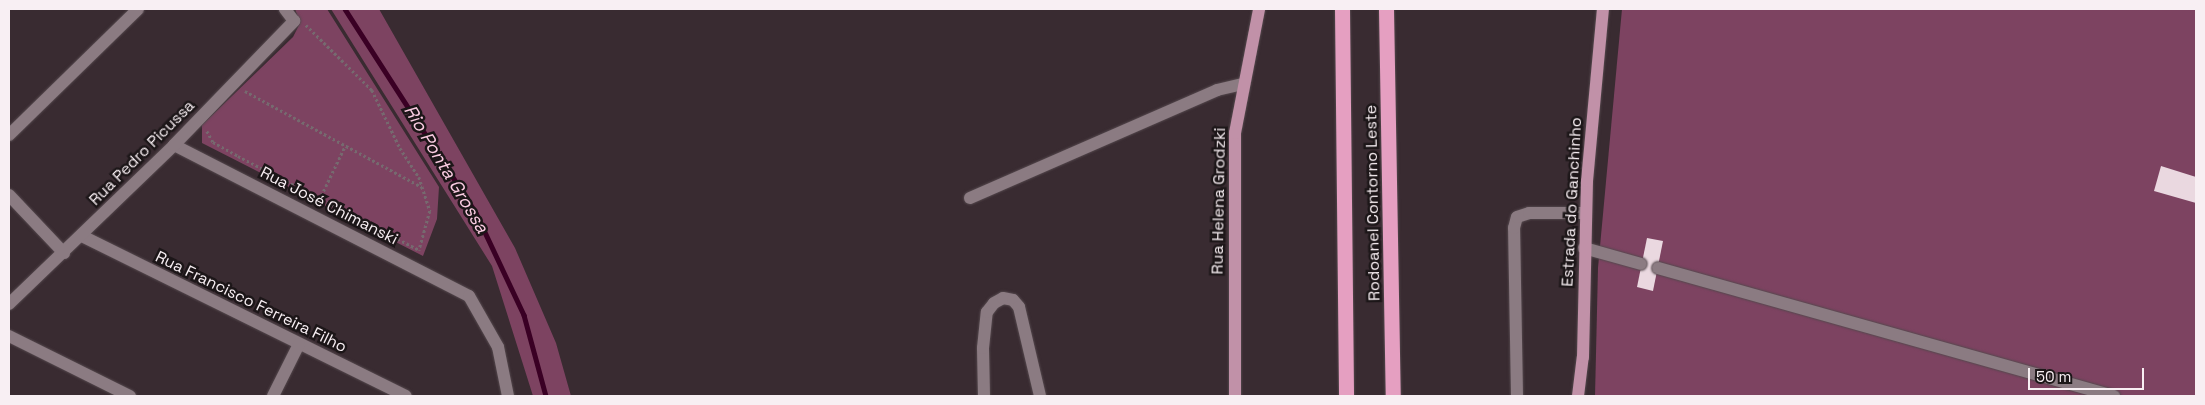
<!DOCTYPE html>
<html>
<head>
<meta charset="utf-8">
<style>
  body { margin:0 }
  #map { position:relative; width:2205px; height:405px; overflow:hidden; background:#392b31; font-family:"Space Grotesk",sans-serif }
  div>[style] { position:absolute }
  .green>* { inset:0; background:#7d4361 }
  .stream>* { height:4.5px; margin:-2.25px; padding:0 2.25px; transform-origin:2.25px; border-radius:2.25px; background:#3a0024 }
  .building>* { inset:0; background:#ead8e0 }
  .path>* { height:2.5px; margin-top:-1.25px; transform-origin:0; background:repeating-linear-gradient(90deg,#766a6f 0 2.5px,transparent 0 5px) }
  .roads { filter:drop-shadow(0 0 1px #54484d) drop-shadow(0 0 1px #54484d) }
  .minor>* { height:12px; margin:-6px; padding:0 6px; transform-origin:6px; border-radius:6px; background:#8b7b82 }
  .major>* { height:12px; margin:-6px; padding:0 6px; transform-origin:6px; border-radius:6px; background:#c191a8 }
  .highway>* { height:15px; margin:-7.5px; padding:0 7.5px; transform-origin:7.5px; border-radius:7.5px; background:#e59fc1 }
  span { translate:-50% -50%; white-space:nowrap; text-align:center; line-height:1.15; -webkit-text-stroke:5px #1c1618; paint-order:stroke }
  .street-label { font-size:16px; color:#f8eff3 }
  .water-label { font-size:18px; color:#fccde3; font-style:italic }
  .frame { position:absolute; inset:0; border:10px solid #f8eff3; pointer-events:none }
  .scale { position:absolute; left:2028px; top:368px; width:116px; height:22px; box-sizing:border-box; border:2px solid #f8eff3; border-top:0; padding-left:6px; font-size:15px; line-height:18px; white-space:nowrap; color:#f8eff3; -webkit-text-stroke:4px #1c1618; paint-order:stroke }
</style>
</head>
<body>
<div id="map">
  <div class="green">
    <div style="clip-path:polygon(295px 9px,327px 9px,439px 187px,437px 219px,423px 256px,202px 143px,202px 125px,293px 37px,300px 23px)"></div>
    <div style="clip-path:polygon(331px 9px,379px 9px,515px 248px,556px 343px,571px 396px,533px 396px,492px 266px)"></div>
    <div style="clip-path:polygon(1622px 9px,2196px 9px,2196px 396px,1595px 396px,1598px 268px)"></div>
  </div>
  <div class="stream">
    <div style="left:345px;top:9px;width:242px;rotate:57.3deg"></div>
    <div style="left:476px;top:213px;width:113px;rotate:64.8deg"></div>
    <div style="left:524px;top:315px;width:84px;rotate:74.8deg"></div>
  </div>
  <div class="building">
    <div style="clip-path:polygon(2161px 166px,2196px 177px,2196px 203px,2154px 191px)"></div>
    <div style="clip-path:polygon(1647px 238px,1663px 241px,1653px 291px,1637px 287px)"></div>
  </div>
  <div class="path">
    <div style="left:306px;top:25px;width:93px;rotate:44.6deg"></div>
    <div style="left:372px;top:90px;width:64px;rotate:64.2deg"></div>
    <div style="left:400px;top:148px;width:35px;rotate:57deg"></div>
    <div style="left:419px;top:177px;width:36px;rotate:72deg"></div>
    <div style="left:430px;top:211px;width:41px;rotate:105.4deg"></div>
    <div style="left:245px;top:91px;width:201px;rotate:28.5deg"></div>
    <div style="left:207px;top:131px;width:13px;rotate:61deg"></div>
    <div style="left:213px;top:142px;width:29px;rotate:29deg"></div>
    <div style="left:238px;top:156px;width:204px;rotate:27.4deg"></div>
    <div style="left:319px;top:200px;width:60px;rotate:-64.3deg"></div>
  </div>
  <div class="roads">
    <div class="minor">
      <div style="left:9px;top:135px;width:180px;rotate:-44.3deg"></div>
      <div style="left:174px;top:145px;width:331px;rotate:27.1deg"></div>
      <div style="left:469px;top:296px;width:59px;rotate:60.4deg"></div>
      <div style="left:498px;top:347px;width:50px;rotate:78.5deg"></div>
      <div style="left:9px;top:195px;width:80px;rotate:46.5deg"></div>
      <div style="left:970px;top:198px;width:270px;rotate:-23.6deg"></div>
      <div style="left:1217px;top:90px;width:28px;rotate:-13deg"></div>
      <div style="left:82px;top:236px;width:361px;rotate:26.3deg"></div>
      <div style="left:1584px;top:248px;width:59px;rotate:15.7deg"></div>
      <div style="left:1658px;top:268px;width:474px;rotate:15.7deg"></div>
      <div style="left:9px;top:304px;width:229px;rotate:-43.9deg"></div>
      <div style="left:174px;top:145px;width:173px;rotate:-45.9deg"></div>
      <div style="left:294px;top:21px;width:15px;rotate:-127deg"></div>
      <div style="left:9px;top:336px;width:135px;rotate:26.4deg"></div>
      <div style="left:273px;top:396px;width:58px;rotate:-63.4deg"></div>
      <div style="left:984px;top:396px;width:48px;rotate:-91.2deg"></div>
      <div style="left:983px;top:348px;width:36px;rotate:-84deg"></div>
      <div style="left:987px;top:312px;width:11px;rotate:-52deg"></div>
      <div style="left:994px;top:303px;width:10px;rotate:-29deg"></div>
      <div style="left:1003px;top:298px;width:10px;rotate:11deg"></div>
      <div style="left:1013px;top:300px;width:9px;rotate:49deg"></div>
      <div style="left:1019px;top:307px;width:91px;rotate:76.7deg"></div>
      <div style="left:1517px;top:396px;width:168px;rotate:-91deg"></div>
      <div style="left:1514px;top:228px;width:11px;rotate:-75deg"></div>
      <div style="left:1517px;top:217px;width:13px;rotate:-18deg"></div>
      <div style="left:1529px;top:213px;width:56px"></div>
    </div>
    <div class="major">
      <div style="left:1235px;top:396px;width:263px;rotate:-90deg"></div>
      <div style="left:1235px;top:133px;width:126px;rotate:-79deg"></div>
      <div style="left:1578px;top:396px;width:39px;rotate:-83deg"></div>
      <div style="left:1583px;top:357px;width:176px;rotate:-88.7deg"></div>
      <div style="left:1587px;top:181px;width:173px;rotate:-84.7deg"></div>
    </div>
    <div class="highway">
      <div style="left:1342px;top:9px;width:387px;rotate:89.4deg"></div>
      <div style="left:1386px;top:9px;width:387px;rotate:89deg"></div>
    </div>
  </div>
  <div class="street-label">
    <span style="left:142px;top:153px;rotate:-45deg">Rua Pedro Picussa</span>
    <span style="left:1219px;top:201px;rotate:-89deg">Rua Helena Grodzki</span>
    <span style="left:1572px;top:202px;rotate:-87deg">Estrada do Ganchinho</span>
    <span style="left:1373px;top:203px;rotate:-91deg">Rodoanel Contorno Leste</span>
    <span style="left:329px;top:206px;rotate:27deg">Rua José Chimanski</span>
    <span style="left:251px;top:302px;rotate:26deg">Rua Francisco Ferreira Filho</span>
  </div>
  <div class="water-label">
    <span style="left:446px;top:169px;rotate:59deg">Rio Ponta Grossa</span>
  </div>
  <div class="frame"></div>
  <div class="scale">50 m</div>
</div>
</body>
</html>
